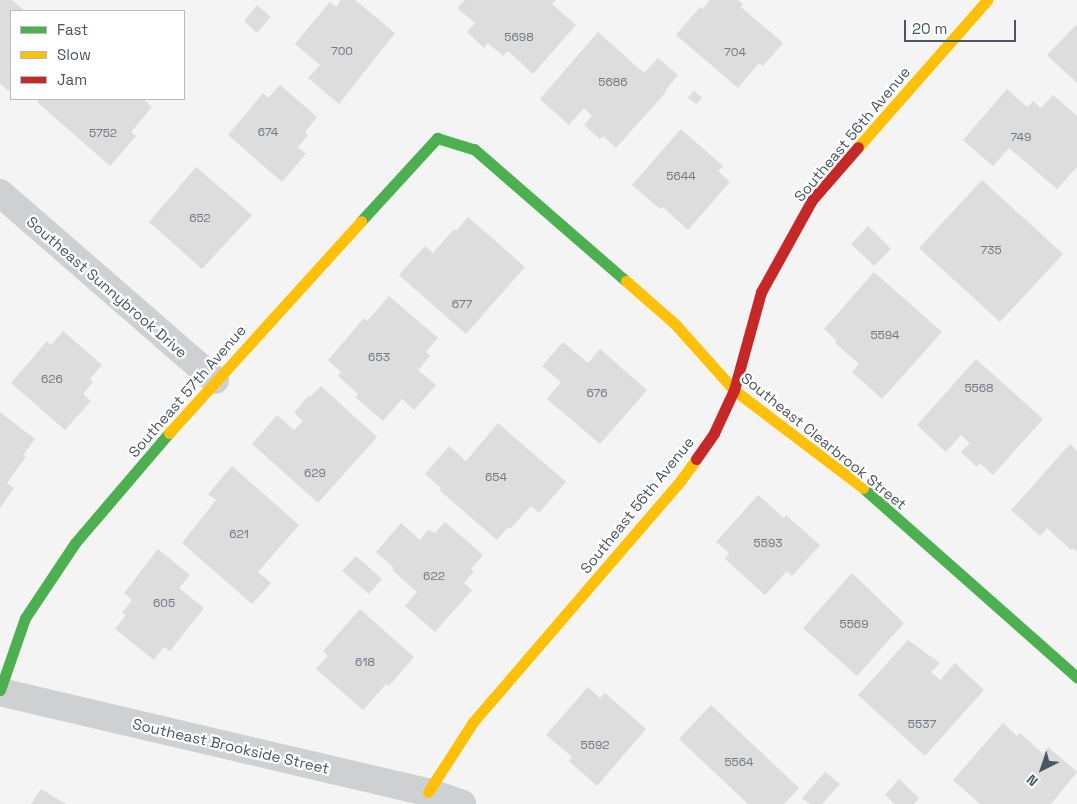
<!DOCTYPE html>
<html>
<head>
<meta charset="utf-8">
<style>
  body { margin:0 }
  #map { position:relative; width:1077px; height:804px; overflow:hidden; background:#f4f4f4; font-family:"Space Grotesk",sans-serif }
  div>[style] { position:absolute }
  .building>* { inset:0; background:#ddddde }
  .street>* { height:28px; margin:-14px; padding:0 14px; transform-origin:14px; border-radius:14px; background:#ced0d2 }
  .fast>* { height:11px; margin:-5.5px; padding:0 5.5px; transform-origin:5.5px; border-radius:5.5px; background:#4caf50 }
  .slow>* { height:11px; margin:-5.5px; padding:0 5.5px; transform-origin:5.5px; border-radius:5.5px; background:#ffc107 }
  .jam>* { height:11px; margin:-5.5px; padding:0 5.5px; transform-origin:5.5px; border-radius:5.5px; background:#c62828 }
  span { translate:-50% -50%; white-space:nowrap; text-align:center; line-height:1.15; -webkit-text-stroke:4.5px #fff; paint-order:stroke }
  .number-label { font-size:12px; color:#707881 }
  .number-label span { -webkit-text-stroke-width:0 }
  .street-label { font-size:15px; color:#4a5661 }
  .legend { position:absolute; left:10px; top:10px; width:175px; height:90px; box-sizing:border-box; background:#fff; border:1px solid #b7bbc0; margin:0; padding:6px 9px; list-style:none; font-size:15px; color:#4a5661 }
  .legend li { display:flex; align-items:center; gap:10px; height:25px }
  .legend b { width:25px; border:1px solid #b7bbc0 }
  .north { position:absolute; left:1017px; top:744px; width:50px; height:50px; -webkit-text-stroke:4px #fff; paint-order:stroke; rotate:221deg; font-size:14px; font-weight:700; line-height:20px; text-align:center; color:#4a5661 }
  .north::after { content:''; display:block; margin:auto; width:18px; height:22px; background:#4a5661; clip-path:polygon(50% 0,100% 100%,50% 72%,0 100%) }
  .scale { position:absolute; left:904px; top:20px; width:112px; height:22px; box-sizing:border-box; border:2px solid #4a5661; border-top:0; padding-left:6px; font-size:15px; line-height:18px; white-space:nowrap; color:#4a5661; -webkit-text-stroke:4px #fff; paint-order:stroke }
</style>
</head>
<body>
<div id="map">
  <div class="building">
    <div style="clip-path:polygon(0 0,12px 0,25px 11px,11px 11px,11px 88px,8px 91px,0 83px)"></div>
    <div style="clip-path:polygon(341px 0,355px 0,395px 33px,339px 104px,308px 78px,320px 65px,295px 44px,330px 2px,336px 7px)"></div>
    <div style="clip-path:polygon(465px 0,555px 0,552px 4px,576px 25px,533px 74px,508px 51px,503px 56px,488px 43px,484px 48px,467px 32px,475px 23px,457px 8px)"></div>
    <div style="clip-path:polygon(710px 0,738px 0,743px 4px,741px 7px,783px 43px,763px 66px,759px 63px,738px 88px,676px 35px,700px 7px,703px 9px)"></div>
    <div style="clip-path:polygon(257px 5px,271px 17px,257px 33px,244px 21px)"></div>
    <div style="clip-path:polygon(1077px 24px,1077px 83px,1047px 55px)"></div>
    <div style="clip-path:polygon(598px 32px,644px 73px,658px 58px,678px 75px,665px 91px,666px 92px,616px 148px,603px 136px,600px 139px,584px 125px,592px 116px,584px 108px,569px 125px,540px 99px)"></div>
    <div style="clip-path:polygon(280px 85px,317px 117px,305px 132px,308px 135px,298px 147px,306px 154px,282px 182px,228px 135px,263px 93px,268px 98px)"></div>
    <div style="clip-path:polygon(1007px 89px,1027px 107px,1033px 101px,1041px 108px,1053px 95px,1077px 116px,1077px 167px,1057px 189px,1009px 148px,993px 166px,963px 140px)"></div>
    <div style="clip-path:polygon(694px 91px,702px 98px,696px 104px,688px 98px)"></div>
    <div style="clip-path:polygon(39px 99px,143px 99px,152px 107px,131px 132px,136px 136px,110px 166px,37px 102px)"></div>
    <div style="clip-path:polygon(681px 129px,723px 166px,718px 171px,730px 182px,688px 230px,663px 207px,660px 209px,632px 185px)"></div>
    <div style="clip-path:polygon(196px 167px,252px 215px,202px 269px,149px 222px)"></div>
    <div style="clip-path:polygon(982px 180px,1063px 254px,1000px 322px,919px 248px)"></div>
    <div style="clip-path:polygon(468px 217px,525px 267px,466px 334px,399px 275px,425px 246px,433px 253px,454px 229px,456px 231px)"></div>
    <div style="clip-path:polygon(868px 226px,891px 249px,874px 266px,851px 244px)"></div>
    <div style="clip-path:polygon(874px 272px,942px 332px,882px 399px,852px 372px,859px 364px,835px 343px,837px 341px,824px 329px)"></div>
    <div style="clip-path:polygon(389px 296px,438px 338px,426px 352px,430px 356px,418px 370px,436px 385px,414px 410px,402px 399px,383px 421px,355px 397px,358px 394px,338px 376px,341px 372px,328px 360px,364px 318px,367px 321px)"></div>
    <div style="clip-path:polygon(63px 331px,102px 365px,90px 379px,93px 382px,83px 394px,91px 401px,65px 430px,11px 383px,47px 341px,51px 345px)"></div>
    <div style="clip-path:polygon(563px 342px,588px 363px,600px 349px,647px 390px,600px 444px,547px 399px,561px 382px,542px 366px)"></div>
    <div style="clip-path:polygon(976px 359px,1043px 419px,993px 475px,980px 463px,977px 467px,961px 452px,970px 443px,961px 435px,946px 452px,917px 425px)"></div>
    <div style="clip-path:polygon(321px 386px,377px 437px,318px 503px,252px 444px,277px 415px,294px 430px,303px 421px,294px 413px,308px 396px,310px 397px)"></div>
    <div style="clip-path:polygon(0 412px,35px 439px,23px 455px,26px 457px,7px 483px,14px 488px,0 508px)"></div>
    <div style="clip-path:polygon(498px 423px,566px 482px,539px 513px,531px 506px,510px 529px,508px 527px,497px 540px,439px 490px,441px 488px,425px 474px,449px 446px,466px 461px)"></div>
    <div style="clip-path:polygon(1070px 444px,1077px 451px,1077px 552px,1073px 548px,1071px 550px,1047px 528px,1040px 536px,1011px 510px)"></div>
    <div style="clip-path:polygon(232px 466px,299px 525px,258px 572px,271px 583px,252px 604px,182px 543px,216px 500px,208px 494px)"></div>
    <div style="clip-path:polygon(758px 495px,784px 518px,786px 515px,820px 545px,792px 576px,787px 571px,765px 595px,725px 559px,729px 553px,716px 542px)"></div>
    <div style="clip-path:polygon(445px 522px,483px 555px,471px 569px,474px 571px,464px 583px,472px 590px,435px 632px,405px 606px,417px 592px,392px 570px,394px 568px,376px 552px,401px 523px,420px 540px,428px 530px,435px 533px)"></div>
    <div style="clip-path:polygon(158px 549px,190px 575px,179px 588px,204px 608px,170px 651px,164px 647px,154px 660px,115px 629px,126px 615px,122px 613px,132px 600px,124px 593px)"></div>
    <div style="clip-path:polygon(356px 556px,382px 579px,369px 594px,342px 571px)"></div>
    <div style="clip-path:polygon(852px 573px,904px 623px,857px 676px,803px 628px)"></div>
    <div style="clip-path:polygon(360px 609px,414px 657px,389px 686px,386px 684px,363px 710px,316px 669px,328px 656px,323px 651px)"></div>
    <div style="clip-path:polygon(908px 640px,940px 663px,931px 672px,940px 680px,955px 663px,984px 690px,925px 756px,858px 695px)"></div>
    <div style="clip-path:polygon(588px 687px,600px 698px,605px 693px,646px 729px,597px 786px,569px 761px,572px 757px,546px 735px)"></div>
    <div style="clip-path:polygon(711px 705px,799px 788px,784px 804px,748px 804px,679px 739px)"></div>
    <div style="clip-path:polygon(1003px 723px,1017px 736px,1020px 733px,1043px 754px,1048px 747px,1077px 772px,1051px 804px,980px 804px,953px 780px)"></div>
    <div style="clip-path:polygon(825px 772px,840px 784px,822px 804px,810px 804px,802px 798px)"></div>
    <div style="clip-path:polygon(899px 779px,919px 798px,914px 804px,895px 804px,885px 795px)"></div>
    <div style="clip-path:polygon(41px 789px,66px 804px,31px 804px)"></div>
  </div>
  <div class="street">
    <div style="left:0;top:193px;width:285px;rotate:41deg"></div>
    <div style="left:0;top:692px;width:440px;rotate:13.2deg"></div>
    <div style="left:428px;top:792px;width:36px;rotate:19deg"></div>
  </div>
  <div class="fast">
    <div style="left:361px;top:221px;width:113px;rotate:-47.5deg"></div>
    <div style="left:437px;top:138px;width:39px;rotate:17deg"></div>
    <div style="left:474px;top:149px;width:201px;rotate:41deg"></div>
    <div style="left:863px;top:488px;width:286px;rotate:41.5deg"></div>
    <div style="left:0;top:690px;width:76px;rotate:-70.9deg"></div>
    <div style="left:25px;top:618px;width:90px;rotate:-56.3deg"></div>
    <div style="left:75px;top:543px;width:145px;rotate:-49.5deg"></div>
  </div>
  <div class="slow">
    <div style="left:858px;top:147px;width:196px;rotate:-48.7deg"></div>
    <div style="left:626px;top:281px;width:65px;rotate:41.3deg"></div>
    <div style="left:675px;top:324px;width:89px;rotate:48.2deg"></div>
    <div style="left:734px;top:390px;width:162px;rotate:37.2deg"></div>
    <div style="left:169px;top:433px;width:286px;rotate:-47.8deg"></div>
    <div style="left:428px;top:792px;width:83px;rotate:-57.3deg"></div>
    <div style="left:473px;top:722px;width:319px;rotate:-49.3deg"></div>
    <div style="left:681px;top:480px;width:26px;rotate:-54deg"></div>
  </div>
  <div class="jam">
    <div style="left:696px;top:459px;width:32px;rotate:-55deg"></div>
    <div style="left:714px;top:433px;width:47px;rotate:-65.1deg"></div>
    <div style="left:734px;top:390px;width:102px;rotate:-74.6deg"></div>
    <div style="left:761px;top:292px;width:105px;rotate:-61deg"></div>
    <div style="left:812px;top:200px;width:70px;rotate:-49deg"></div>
  </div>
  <div class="number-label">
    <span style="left:519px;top:38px">5698</span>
    <span style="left:342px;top:52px">700</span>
    <span style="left:735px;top:53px">704</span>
    <span style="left:613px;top:83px">5686</span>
    <span style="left:268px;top:133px">674</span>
    <span style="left:103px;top:134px">5752</span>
    <span style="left:1021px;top:138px">749</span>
    <span style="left:681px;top:177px">5644</span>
    <span style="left:200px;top:219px">652</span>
    <span style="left:991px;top:251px">735</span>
    <span style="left:462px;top:305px">677</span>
    <span style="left:885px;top:336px">5594</span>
    <span style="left:379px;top:358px">653</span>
    <span style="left:52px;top:380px">626</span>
    <span style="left:979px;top:389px">5568</span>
    <span style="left:597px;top:394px">676</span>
    <span style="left:315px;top:474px">629</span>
    <span style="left:496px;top:478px">654</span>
    <span style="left:239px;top:535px">621</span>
    <span style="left:768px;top:544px">5593</span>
    <span style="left:434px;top:577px">622</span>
    <span style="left:164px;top:604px">605</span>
    <span style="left:854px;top:625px">5569</span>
    <span style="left:365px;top:663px">618</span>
    <span style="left:922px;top:725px">5537</span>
    <span style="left:595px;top:746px">5592</span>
    <span style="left:739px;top:763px">5564</span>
  </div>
  <div class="street-label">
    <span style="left:852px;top:134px;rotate:-50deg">Southeast 56th Avenue</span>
    <span style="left:107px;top:287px;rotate:41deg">Southeast Sunnybrook Drive</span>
    <span style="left:187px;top:391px;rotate:-49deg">Southeast 57th Avenue</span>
    <span style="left:824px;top:441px;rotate:39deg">Southeast Clearbrook Street</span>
    <span style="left:637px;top:505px;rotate:-51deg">Southeast 56th Avenue</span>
    <span style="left:231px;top:746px;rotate:13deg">Southeast Brookside Street</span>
  </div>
  <ul class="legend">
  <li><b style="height:6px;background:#4caf50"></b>Fast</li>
  <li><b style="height:6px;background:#ffc107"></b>Slow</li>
  <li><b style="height:6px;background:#c62828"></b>Jam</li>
  </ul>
  <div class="north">N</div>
  <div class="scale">20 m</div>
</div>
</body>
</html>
